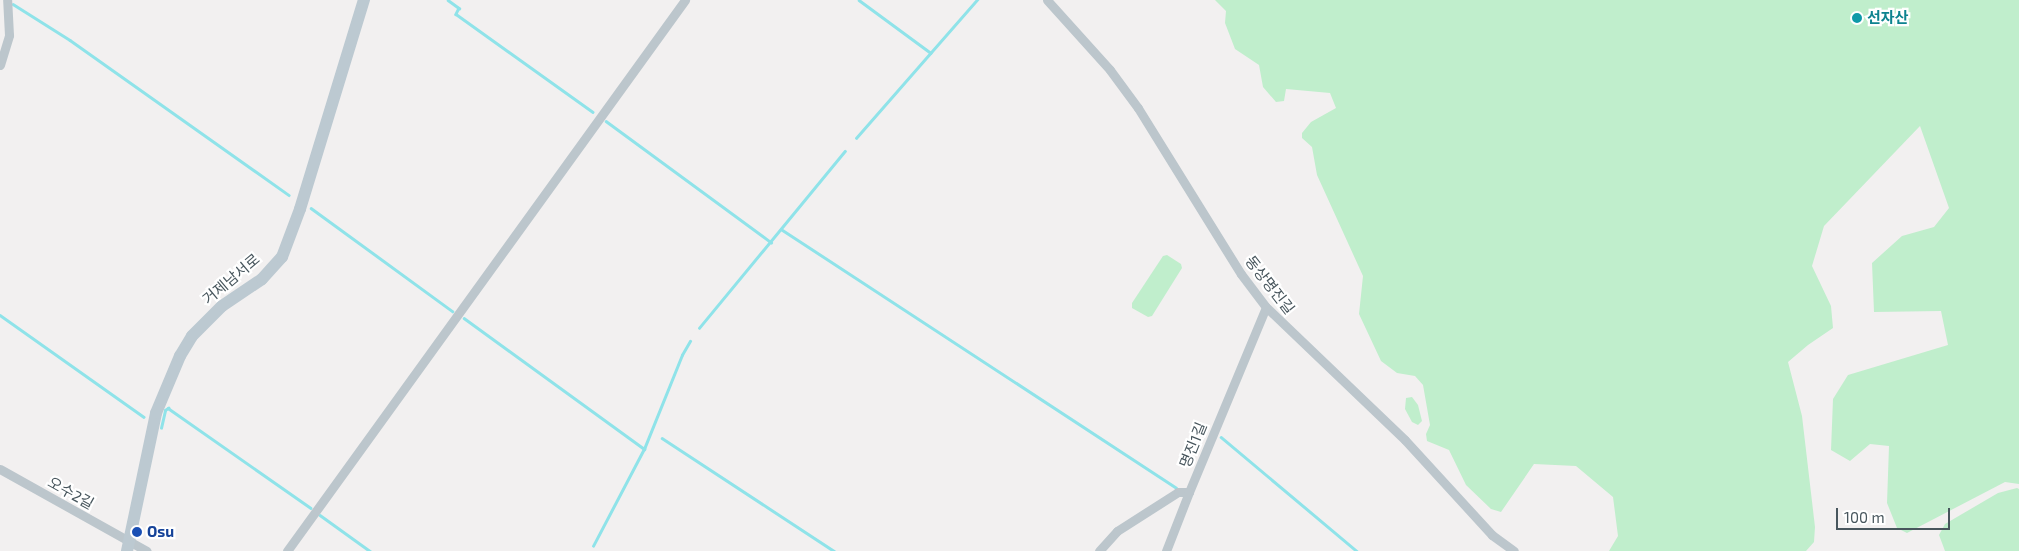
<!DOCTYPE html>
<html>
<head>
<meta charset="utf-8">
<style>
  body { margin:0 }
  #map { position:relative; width:2019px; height:551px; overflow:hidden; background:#f2f0f0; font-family:"Exo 2","Noto Sans KR",sans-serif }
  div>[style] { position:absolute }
  .green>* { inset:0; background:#c0eecc }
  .stream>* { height:2.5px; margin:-1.25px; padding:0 1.25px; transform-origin:1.25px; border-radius:1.25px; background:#8fe3e9 }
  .minor>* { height:9px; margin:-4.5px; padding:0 4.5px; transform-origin:4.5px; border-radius:4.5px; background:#bcc6cc }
  .secondary>* { height:12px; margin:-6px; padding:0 6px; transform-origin:6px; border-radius:6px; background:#bcc9d1 }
  .dots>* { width:14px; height:14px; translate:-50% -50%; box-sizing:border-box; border:2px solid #fff; border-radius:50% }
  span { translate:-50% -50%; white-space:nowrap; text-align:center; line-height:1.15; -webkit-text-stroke:4.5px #fff; paint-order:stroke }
  .culture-label { font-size:15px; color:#0d838f; font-weight:700 }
  .left { translate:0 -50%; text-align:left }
  .street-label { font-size:15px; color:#48565d }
  .transit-label { font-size:15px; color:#164399; font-weight:700 }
  .scale { position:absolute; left:1836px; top:508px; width:114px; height:22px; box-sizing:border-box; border:2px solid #48565d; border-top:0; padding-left:6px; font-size:15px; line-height:18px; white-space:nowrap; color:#48565d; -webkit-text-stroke:4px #fff; paint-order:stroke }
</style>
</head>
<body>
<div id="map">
  <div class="green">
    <div style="clip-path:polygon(1215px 0,2019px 0,2019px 484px,2005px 482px,1907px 533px,1897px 528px,1887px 503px,1889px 446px,1870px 444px,1850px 461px,1831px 450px,1833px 399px,1848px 375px,1948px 345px,1941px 311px,1874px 312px,1872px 263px,1902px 236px,1934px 227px,1949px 208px,1920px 126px,1824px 226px,1812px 266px,1831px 306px,1833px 328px,1808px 345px,1788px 362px,1802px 416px,1815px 527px,1814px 542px,1806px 551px,1609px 551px,1618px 536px,1613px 497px,1576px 466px,1534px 464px,1501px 512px,1491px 509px,1466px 485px,1449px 450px,1427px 441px,1426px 434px,1430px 425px,1423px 385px,1415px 376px,1397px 373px,1381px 361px,1359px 314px,1363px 276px,1317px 175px,1312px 147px,1302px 138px,1302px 133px,1311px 122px,1336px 108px,1330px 93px,1286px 89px,1284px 101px,1276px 102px,1263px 87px,1259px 65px,1235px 49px,1225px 23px,1226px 11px)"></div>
    <div style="clip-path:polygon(1167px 255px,1181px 264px,1182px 268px,1152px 316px,1148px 317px,1132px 308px,1132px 303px,1163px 256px)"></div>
    <div style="clip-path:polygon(1412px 397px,1418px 405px,1422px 421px,1418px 425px,1412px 422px,1405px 409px,1406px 398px)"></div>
    <div style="clip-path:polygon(2017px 488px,2019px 489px,2019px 551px,1945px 551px,1939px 535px,1945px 524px,1998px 493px)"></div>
  </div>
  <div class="stream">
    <div style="left:448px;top:0;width:14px;rotate:36deg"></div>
    <div style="left:459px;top:8px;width:7px;rotate:117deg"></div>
    <div style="left:456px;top:14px;width:168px;rotate:35.6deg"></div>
    <div style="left:859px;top:0;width:89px;rotate:36.4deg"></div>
    <div style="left:13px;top:4px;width:67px;rotate:32.3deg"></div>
    <div style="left:70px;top:40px;width:268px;rotate:35.3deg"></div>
    <div style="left:606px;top:121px;width:205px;rotate:36.3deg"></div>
    <div style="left:856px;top:138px;width:184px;rotate:-48.8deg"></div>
    <div style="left:311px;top:208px;width:175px;rotate:36.1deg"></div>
    <div style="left:781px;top:229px;width:472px;rotate:33.2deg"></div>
    <div style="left:0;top:315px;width:176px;rotate:35.3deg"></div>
    <div style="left:464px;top:318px;width:223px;rotate:36deg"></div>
    <div style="left:699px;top:328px;width:229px;rotate:-50.5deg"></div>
    <div style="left:161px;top:428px;width:18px;rotate:-77deg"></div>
    <div style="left:165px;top:410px;width:4px;rotate:-34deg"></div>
    <div style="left:168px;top:408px;width:174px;rotate:35deg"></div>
    <div style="left:1221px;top:437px;width:177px;rotate:40deg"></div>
    <div style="left:662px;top:438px;width:206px;rotate:33.3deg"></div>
    <div style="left:320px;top:515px;width:62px;rotate:35.8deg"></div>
    <div style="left:593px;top:546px;width:110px;rotate:-62.3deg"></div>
    <div style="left:644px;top:449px;width:101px;rotate:-68deg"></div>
    <div style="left:682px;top:355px;width:16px;rotate:-60deg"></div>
  </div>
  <div class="minor">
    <div style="left:1047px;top:0;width:94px;rotate:48deg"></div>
    <div style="left:1110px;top:70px;width:47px;rotate:53.6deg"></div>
    <div style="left:1138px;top:108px;width:195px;rotate:58.2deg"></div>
    <div style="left:1241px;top:274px;width:41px;rotate:52.9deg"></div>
    <div style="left:1266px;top:307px;width:192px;rotate:43.7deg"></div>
    <div style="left:1405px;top:440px;width:129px;rotate:47.5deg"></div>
    <div style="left:1492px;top:535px;width:27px;rotate:36deg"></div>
    <div style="left:0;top:65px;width:31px;rotate:-73deg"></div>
    <div style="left:9px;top:35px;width:35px;rotate:-93deg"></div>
    <div style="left:0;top:469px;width:168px;rotate:29.2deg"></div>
    <div style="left:287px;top:551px;width:680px;rotate:-54.16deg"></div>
    <div style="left:1099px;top:551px;width:27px;rotate:-48deg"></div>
    <div style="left:1117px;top:531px;width:72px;rotate:-32.6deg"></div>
    <div style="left:1178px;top:492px;width:11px"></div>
    <div style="left:1189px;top:492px;width:200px;rotate:-67.4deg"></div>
    <div style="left:1166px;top:551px;width:63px;rotate:-68.7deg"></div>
  </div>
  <div class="secondary">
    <div style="left:127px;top:551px;width:141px;rotate:-78.1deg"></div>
    <div style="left:156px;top:413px;width:62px;rotate:-67.2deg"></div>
    <div style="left:180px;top:356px;width:23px;rotate:-59deg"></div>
    <div style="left:192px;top:336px;width:42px;rotate:-45deg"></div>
    <div style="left:222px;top:306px;width:48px;rotate:-34deg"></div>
    <div style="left:262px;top:279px;width:30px;rotate:-48deg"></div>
    <div style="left:282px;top:257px;width:51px;rotate:-69.4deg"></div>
    <div style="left:300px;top:209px;width:219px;rotate:-73deg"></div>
  </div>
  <div class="dots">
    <div style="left:1857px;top:18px;background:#0f9aa8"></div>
    <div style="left:137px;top:532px;background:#1a4fb4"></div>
  </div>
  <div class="culture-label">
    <span class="left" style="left:1867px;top:18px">선자산</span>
  </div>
  <div class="street-label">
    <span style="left:231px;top:279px;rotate:-40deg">거제남서로</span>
    <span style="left:1270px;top:285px;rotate:52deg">동상명진길</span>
    <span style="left:1193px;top:445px;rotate:-68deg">명진1길</span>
    <span style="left:71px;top:493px;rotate:29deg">오수2길</span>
  </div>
  <div class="transit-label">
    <span class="left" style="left:147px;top:532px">Osu</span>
  </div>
  <div class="scale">100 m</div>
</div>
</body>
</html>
